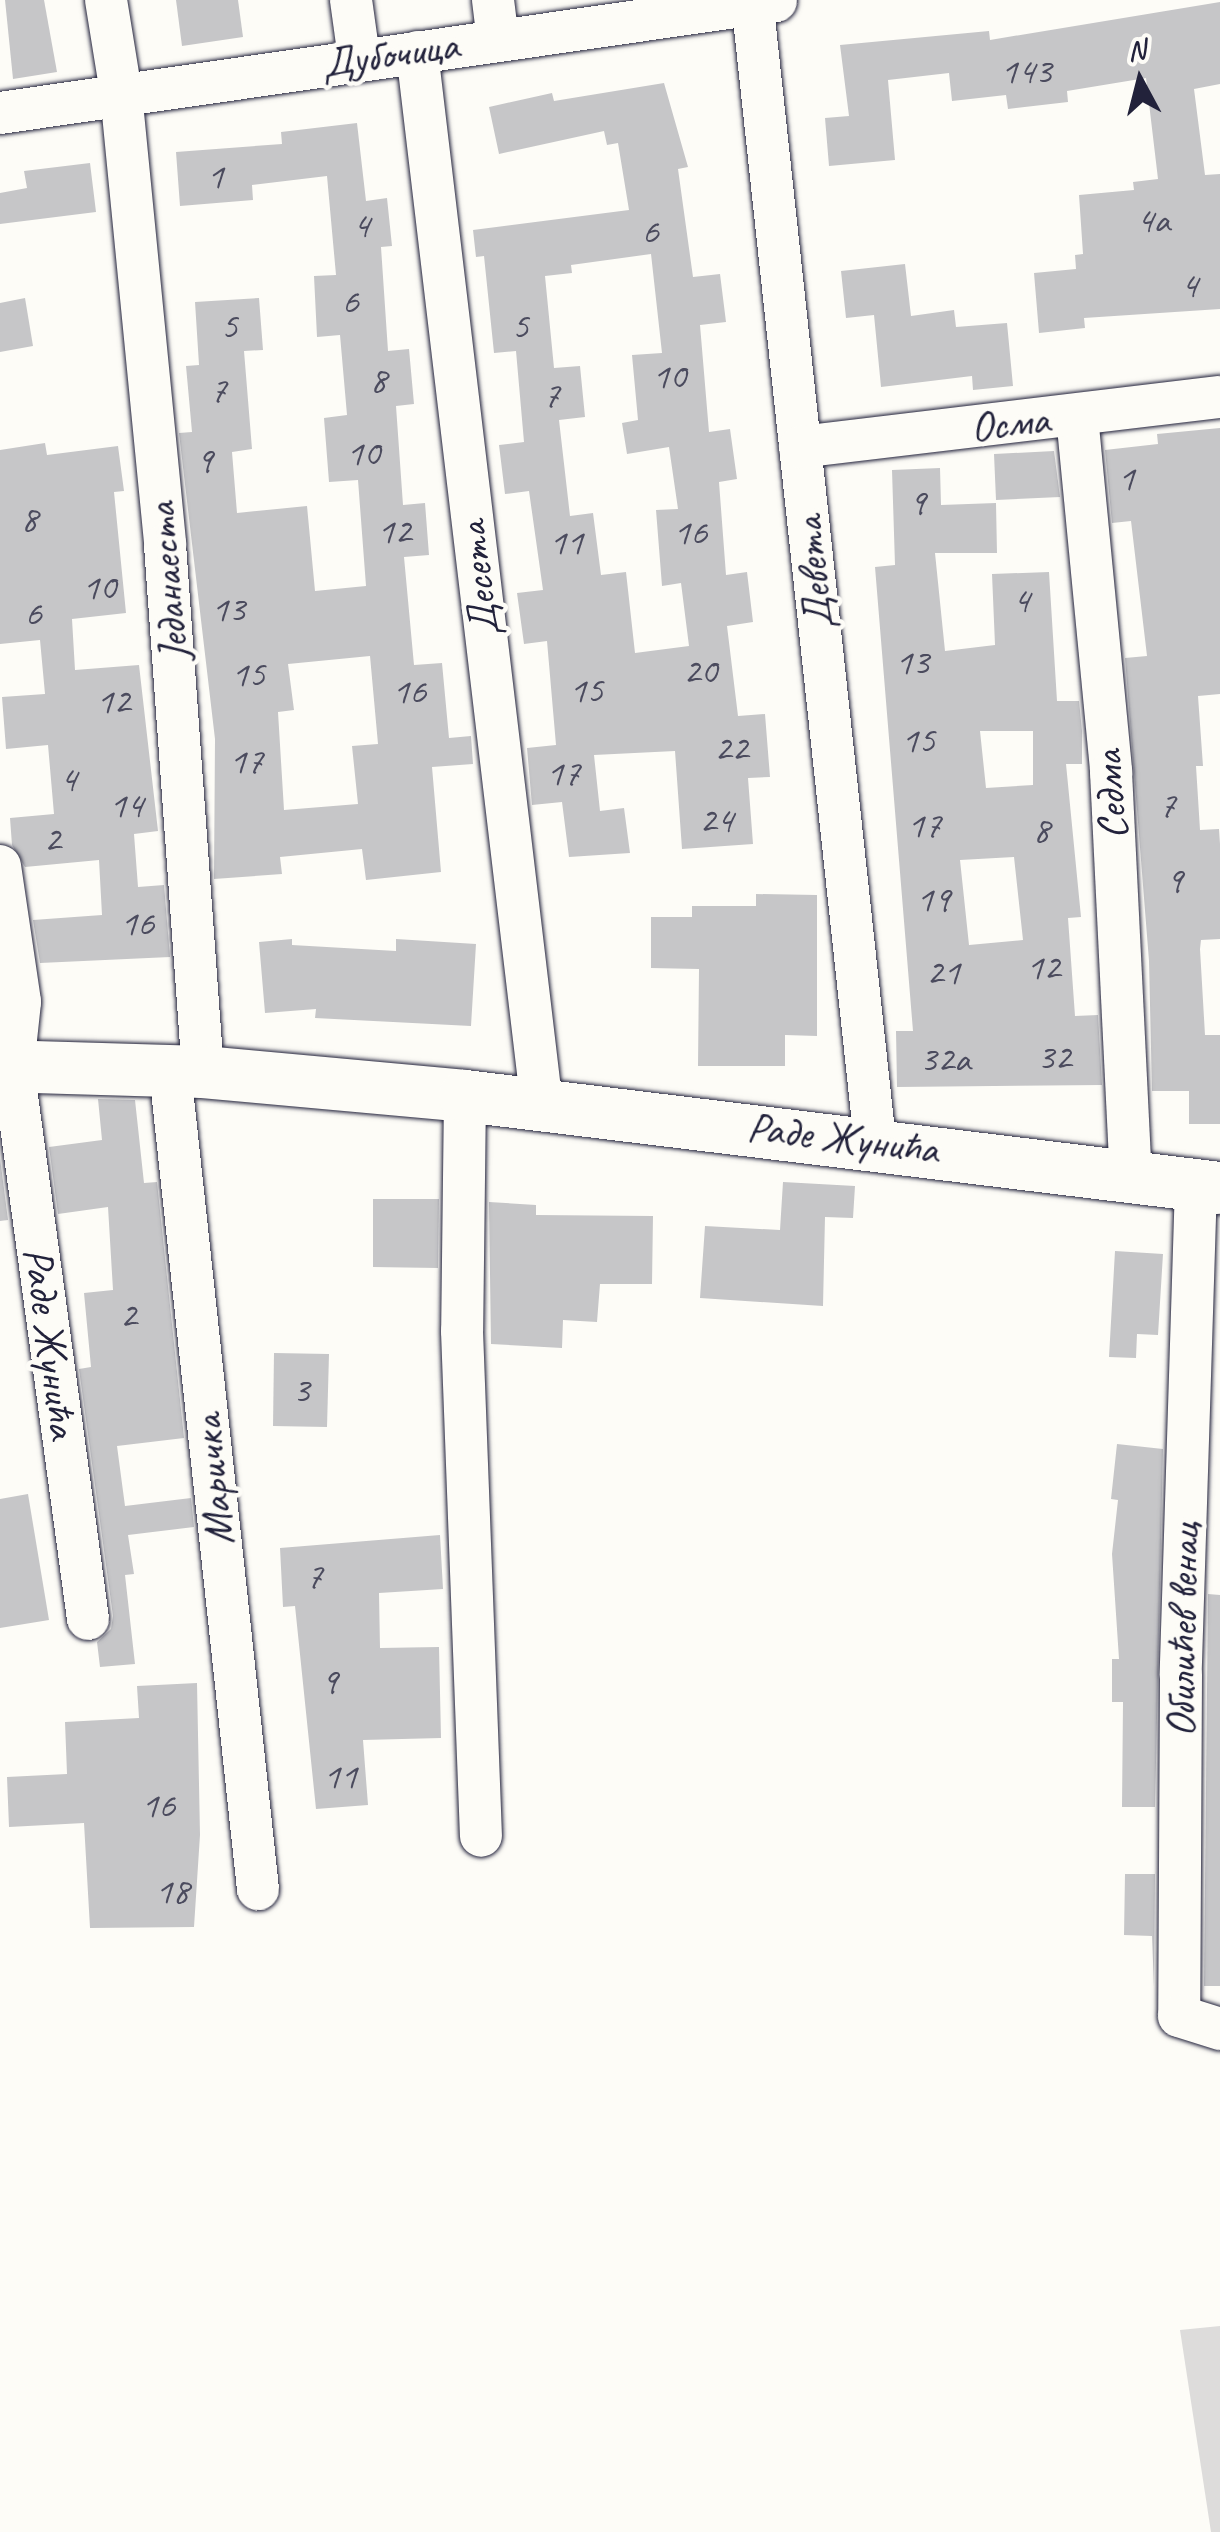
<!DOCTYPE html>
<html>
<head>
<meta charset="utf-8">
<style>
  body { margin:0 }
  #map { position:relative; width:1220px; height:2532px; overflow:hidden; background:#fdfcf7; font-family:Caveat,sans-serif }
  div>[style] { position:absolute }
  .green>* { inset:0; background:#dddcdb }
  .building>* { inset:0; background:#c6c6c8 }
  .roads { filter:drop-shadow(0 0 2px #22223b) drop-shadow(0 0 2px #22223b) }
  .minor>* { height:42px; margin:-21px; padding:0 21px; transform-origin:21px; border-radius:21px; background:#fdfcf7 }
  .major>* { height:52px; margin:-26px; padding:0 26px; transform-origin:26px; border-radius:26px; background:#fdfcf7 }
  span { translate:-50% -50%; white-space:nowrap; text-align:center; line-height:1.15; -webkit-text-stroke:9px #fdfcf7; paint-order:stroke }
  .number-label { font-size:38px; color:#4b4b5e }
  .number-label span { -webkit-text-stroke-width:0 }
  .street-label { font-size:42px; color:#22223b }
  .north { position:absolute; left:1090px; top:30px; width:100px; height:100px; -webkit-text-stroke:8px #fdfcf7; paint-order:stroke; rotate:353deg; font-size:28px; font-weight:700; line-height:40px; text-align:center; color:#22223b }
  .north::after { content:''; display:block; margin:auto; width:35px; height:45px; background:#22223b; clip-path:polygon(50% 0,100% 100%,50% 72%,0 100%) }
</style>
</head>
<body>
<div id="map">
  <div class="green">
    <div style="clip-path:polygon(1220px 2326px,1220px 2532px,1211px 2532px,1180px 2330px)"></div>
  </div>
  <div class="building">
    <div style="clip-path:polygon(5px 0,44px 0,57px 72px,13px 79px)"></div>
    <div style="clip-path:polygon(176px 0,238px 0,243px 37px,182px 46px)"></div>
    <div style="clip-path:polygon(1220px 2px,1220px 84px,1194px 89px,1205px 175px,1220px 174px,1220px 309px,1084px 318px,1085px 328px,1039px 333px,1034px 273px,1076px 269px,1075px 255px,1083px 254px,1079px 195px,1134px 190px,1133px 182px,1158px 179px,1146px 78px,1067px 91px,1068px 102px,1008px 109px,1006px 95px,952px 101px,949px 73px,888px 80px,895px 160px,829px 166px,825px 118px,849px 116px,840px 45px,989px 31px,990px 40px)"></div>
    <div style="clip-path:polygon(evenodd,664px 83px,688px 167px,678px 169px,693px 277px,720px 274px,726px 322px,700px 325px,709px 432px,730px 429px,737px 479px,719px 482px,726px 575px,747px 572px,753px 622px,727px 626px,738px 716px,765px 714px,770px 777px,748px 778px,753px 844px,682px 849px,675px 751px,594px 755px,600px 811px,624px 808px,630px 853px,569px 857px,562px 802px,532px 805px,527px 748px,556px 745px,547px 641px,524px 644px,517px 593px,543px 590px,529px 491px,505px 494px,499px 445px,524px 442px,516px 351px,494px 353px,484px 256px,476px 257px,473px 230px,629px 210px,618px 143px,607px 145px,604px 131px,499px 154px,489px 107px,552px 93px,554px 101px,664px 83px,651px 254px,662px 353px,632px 355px,638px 420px,622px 423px,627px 454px,669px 447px,678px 509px,656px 510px,662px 586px,681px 583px,689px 646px,635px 653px,626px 572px,601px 575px,593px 513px,570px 516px,559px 420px,585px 417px,580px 366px,554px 368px,545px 276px,572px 273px,571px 265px,651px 254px)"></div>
    <div style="clip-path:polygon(evenodd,357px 123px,366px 201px,387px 198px,392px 246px,381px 247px,388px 351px,409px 349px,414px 404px,396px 406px,403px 505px,425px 503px,429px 555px,404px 557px,414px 665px,442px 663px,449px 738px,471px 736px,473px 764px,432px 767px,441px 872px,366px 880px,362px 849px,280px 857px,282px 874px,214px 879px,215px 739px,179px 433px,192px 432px,186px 366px,199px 365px,195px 302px,259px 298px,263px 350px,244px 351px,252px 449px,232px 452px,237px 513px,307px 506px,315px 591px,366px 586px,358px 480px,329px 482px,324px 418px,347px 415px,340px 335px,317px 337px,314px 276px,336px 275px,327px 176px,252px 185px,253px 200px,180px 206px,176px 152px,282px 144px,281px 132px,357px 123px,370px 656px,378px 744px,352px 746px,358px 804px,284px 810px,278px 712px,294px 710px,288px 664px,370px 656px)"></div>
    <div style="clip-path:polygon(90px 163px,96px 212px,0 224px,0 193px,27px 188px,24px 171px)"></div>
    <div style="clip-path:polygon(905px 264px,911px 316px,954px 310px,956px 327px,1007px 323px,1013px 386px,973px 390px,972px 376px,881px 387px,874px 315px,846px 318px,841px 271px)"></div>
    <div style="clip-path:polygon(25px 298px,33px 346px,0 352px,0 303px)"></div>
    <div style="clip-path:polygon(1220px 428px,1220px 694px,1198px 696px,1203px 766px,1196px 766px,1200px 830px,1219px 829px,1220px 844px,1220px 939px,1201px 940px,1200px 949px,1205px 1035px,1220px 1035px,1220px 1124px,1189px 1124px,1189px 1091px,1152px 1091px,1149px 961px,1125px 658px,1147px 656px,1131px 521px,1112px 523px,1105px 450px,1158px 444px,1157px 434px)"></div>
    <div style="clip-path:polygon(45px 443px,47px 455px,118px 446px,124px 491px,114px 492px,126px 613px,72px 619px,75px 670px,139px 665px,158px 831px,134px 834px,138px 887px,164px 885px,170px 957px,40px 963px,33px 920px,102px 915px,99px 860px,25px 867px,12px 845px,10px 818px,54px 814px,48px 745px,6px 749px,2px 697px,45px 694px,40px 640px,0 644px,0 450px)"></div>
    <div style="clip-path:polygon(1054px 451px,1060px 497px,996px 500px,994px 454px)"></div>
    <div style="clip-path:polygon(evenodd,940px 468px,941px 505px,996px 503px,997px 553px,935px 553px,945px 651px,995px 645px,992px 574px,1049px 572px,1057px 701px,1079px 701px,1082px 731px,1082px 764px,1066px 764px,1081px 917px,1068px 918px,1075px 1016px,1098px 1015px,1102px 1085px,897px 1087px,896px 1031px,913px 1031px,875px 567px,895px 565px,892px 470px,940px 468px,980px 731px,1033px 731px,1033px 785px,986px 788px,980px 731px,940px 468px,1014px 857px,1023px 940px,969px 945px,960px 860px,1014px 857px)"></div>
    <div style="clip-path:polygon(756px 894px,817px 895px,817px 1036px,785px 1035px,785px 1066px,698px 1066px,699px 969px,651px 968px,651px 917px,692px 917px,692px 906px,756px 906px)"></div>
    <div style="clip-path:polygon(292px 939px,292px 945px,396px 951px,396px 939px,476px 944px,471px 1026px,315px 1018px,316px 1009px,265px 1013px,259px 942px)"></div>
    <div style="clip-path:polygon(98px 1099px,135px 1100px,144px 1183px,157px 1182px,184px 1438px,117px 1446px,125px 1506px,191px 1498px,194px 1527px,128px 1535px,134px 1574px,125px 1575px,135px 1664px,100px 1667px,97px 1642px,111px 1629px,113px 1616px,79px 1369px,91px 1367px,84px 1293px,113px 1290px,108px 1207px,58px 1214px,49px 1147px,102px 1140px)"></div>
    <div style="clip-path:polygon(0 1158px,8px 1220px,0 1221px)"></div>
    <div style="clip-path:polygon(783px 1182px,855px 1186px,853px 1218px,825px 1217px,823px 1306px,700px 1298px,705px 1226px,780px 1230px)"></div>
    <div style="clip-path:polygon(373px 1199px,439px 1199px,438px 1268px,373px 1267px)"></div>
    <div style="clip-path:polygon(489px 1202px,536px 1205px,536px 1215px,653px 1216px,652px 1284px,600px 1284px,597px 1322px,563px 1320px,562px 1348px,491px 1344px)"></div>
    <div style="clip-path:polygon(1115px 1251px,1163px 1254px,1158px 1335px,1137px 1334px,1136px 1358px,1109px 1357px)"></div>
    <div style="clip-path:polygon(274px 1353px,329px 1354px,327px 1427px,273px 1426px)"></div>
    <div style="clip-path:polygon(1117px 1444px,1163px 1449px,1155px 1807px,1122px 1807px,1123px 1702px,1112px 1702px,1112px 1659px,1119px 1659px,1112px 1554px,1118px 1500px,1111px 1499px)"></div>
    <div style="clip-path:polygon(28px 1494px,49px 1620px,0 1628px,0 1499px)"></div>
    <div style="clip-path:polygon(440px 1535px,443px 1589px,379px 1593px,380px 1648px,439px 1647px,441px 1738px,363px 1740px,368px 1805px,316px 1809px,295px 1606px,283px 1607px,280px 1548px)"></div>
    <div style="clip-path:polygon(1208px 1594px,1220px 1595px,1220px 1986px,1204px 1986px)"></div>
    <div style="clip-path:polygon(197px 1683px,200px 1835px,194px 1927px,90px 1928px,84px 1823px,9px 1827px,7px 1777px,67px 1774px,65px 1722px,139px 1718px,137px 1686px)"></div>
    <div style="clip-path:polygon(1125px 1874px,1155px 1874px,1154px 1987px,1152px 1936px,1124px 1935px)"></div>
  </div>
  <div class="roads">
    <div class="minor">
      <div style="left:106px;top:0;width:94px;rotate:80.8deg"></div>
      <div style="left:121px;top:93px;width:454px;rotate:84.4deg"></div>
      <div style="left:165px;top:545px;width:528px;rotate:85.88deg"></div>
      <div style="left:351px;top:0;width:59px;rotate:82.1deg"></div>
      <div style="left:493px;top:0;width:41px;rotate:83deg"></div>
      <div style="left:752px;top:0;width:1148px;rotate:83.85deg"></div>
      <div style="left:417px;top:52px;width:1061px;rotate:83.24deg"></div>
      <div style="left:0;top:113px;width:784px;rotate:-8.21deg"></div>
      <div style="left:1077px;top:416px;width:358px;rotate:84.5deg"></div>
      <div style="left:1111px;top:772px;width:402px;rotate:87.2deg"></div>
      <div style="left:800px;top:447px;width:423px;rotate:-6.8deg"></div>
      <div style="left:0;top:866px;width:137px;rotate:81.6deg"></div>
      <div style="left:20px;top:1002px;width:65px;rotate:96.1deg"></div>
      <div style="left:13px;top:1067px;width:557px;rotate:82.26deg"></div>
      <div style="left:170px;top:1071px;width:823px;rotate:83.86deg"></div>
      <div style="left:465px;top:1096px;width:235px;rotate:90.7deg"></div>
      <div style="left:462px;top:1331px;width:505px;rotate:87.85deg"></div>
      <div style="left:1196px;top:1185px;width:490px;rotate:91.8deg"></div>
      <div style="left:1181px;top:1675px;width:341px;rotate:90.3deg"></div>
      <div style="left:1179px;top:2016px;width:43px;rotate:17.6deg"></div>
    </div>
    <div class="major">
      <div style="left:0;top:1066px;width:203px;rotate:1.7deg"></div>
      <div style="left:203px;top:1072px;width:263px;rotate:5.2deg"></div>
      <div style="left:465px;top:1096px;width:761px;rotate:6.95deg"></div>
    </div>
  </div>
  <div class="number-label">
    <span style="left:1026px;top:71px">143</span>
    <span style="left:215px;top:176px">1</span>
    <span style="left:1153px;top:220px">4a</span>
    <span style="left:361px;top:225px">4</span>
    <span style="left:650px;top:231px">6</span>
    <span style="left:1189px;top:285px">4</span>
    <span style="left:350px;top:301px">6</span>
    <span style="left:229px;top:326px">5</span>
    <span style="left:520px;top:326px">5</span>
    <span style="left:669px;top:376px">10</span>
    <span style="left:378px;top:380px">8</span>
    <span style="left:218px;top:390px">7</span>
    <span style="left:551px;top:395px">7</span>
    <span style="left:363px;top:453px">10</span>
    <span style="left:204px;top:460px">9</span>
    <span style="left:1126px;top:478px">1</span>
    <span style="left:917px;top:502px">9</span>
    <span style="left:29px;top:519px">8</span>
    <span style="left:394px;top:531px">12</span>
    <span style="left:690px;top:532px">16</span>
    <span style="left:566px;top:542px">11</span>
    <span style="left:99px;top:587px">10</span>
    <span style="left:1021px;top:600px">4</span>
    <span style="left:228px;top:609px">13</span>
    <span style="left:33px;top:613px">6</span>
    <span style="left:912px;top:662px">13</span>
    <span style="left:700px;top:671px">20</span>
    <span style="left:248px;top:674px">15</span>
    <span style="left:586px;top:690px">15</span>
    <span style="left:409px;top:691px">16</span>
    <span style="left:113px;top:701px">12</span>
    <span style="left:918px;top:740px">15</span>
    <span style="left:731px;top:748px">22</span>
    <span style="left:246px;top:761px">17</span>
    <span style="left:563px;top:773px">17</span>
    <span style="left:68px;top:779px">4</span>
    <span style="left:126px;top:805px">14</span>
    <span style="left:1167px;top:805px">7</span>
    <span style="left:716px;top:820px">24</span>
    <span style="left:924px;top:825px">17</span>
    <span style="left:1041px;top:830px">8</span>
    <span style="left:52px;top:839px">2</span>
    <span style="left:1174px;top:880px">9</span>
    <span style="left:933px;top:899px">19</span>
    <span style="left:137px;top:923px">16</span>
    <span style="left:1043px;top:967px">12</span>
    <span style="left:943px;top:972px">21</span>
    <span style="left:1054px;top:1057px">32</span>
    <span style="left:945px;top:1059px">32a</span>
    <span style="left:128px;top:1315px">2</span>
    <span style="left:301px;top:1390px">3</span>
    <span style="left:314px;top:1576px">7</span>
    <span style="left:329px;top:1681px">9</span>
    <span style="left:340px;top:1776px">11</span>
    <span style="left:158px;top:1805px">16</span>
    <span style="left:172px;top:1891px">18</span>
  </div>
  <div class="street-label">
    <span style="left:390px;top:55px;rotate:-8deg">Дубочица</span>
    <span style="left:1010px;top:424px;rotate:-6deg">Осма</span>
    <span style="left:814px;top:573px;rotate:-96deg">Девета</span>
    <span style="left:479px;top:579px;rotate:-97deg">Десета</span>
    <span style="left:168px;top:582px;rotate:-95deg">Једанаеста</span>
    <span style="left:1111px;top:795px;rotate:-94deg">Седма</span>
    <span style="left:843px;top:1139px;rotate:7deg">Раде Жунића</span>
    <span style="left:50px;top:1343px;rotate:82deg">Раде Жунића</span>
    <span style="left:214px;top:1480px;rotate:-96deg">Маричка</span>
    <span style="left:1183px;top:1630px;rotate:-89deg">Обилићев венац</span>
  </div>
  <div class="north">N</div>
</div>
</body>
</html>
